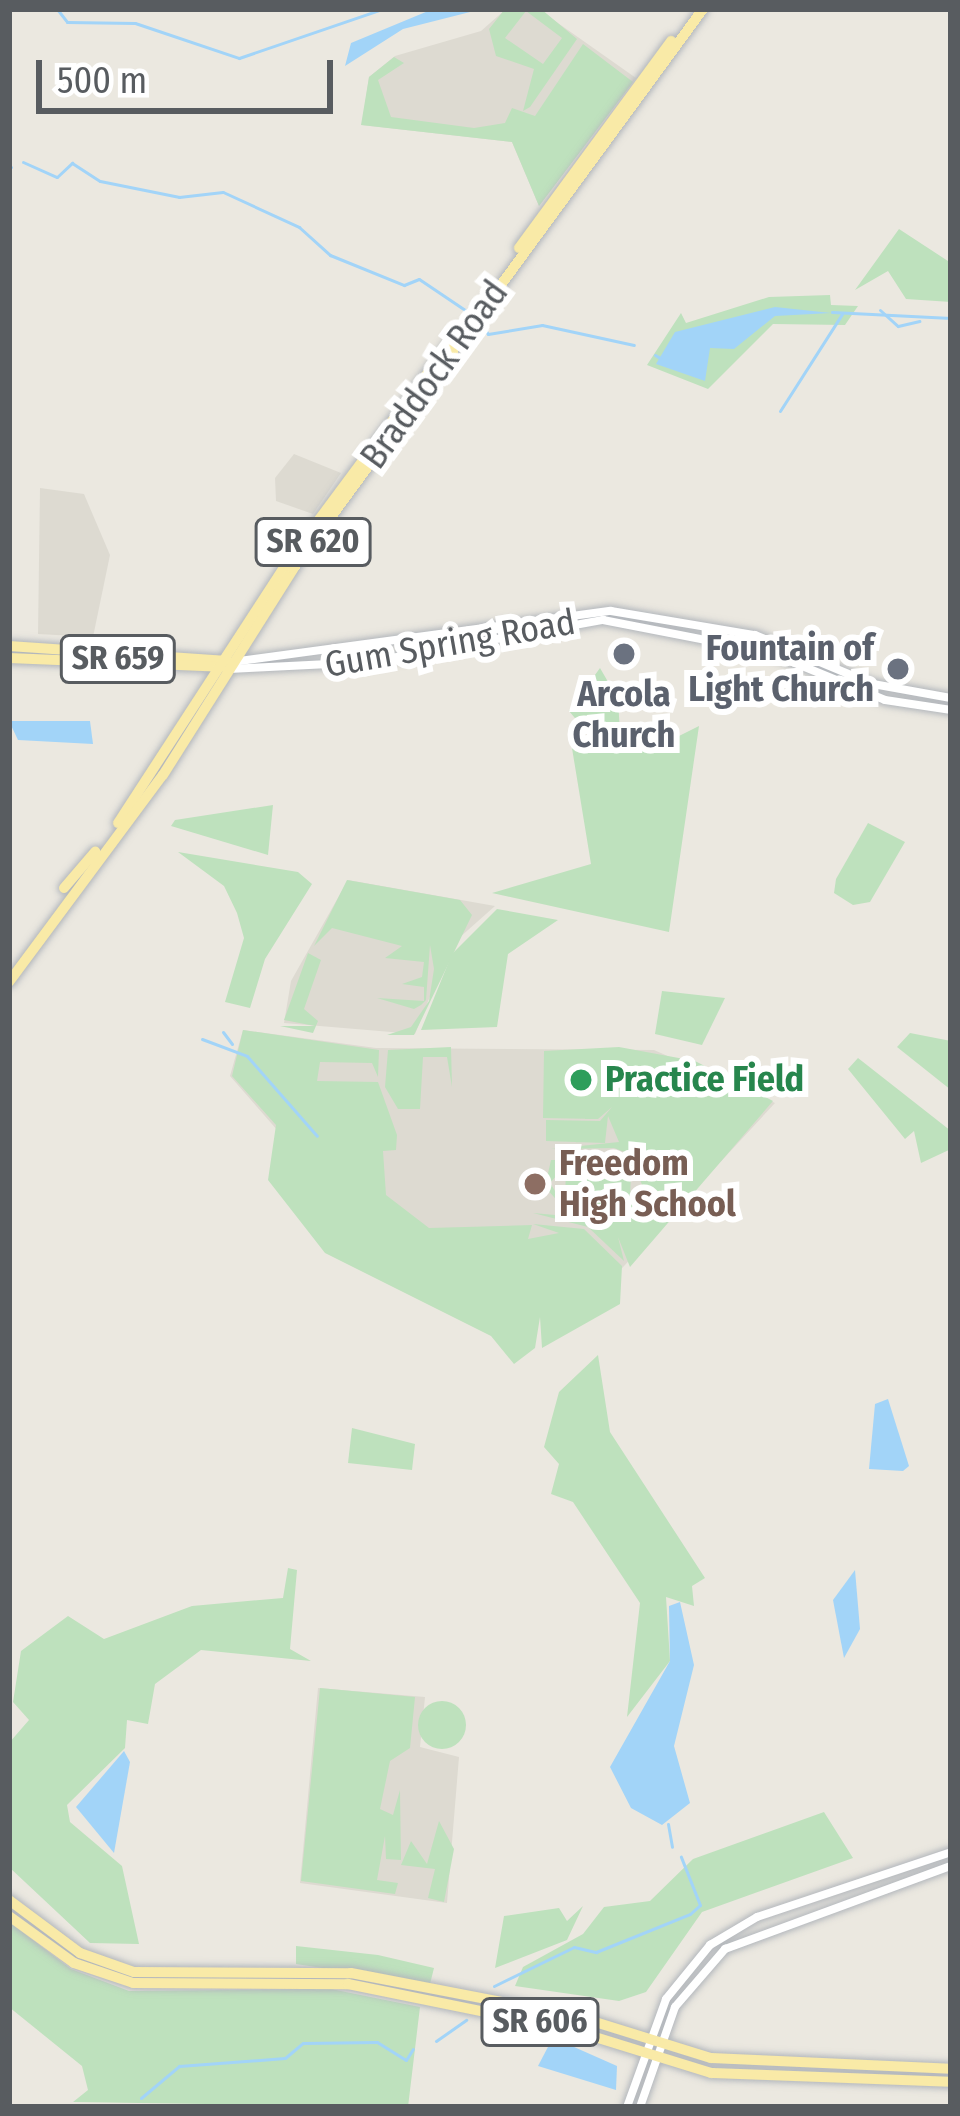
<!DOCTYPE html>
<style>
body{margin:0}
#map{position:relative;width:960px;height:2116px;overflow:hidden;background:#ebe8e0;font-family:"Fira Sans Condensed",sans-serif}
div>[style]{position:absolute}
.education>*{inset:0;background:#dddad1}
.green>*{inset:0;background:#bee1bd}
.round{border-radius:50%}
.water>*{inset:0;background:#a2d4f8}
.stream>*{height:3px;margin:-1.5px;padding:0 1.5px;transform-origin:1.5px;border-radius:1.5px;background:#a2d4f8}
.roads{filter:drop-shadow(0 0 3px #b3b7bc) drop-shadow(0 0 3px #b3b7bc)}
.secondary>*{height:8px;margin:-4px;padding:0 4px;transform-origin:4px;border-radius:4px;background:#fff}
.primary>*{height:10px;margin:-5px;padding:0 5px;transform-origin:5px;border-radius:5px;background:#f9eaa7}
.dots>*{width:33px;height:33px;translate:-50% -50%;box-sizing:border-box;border:6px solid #fff;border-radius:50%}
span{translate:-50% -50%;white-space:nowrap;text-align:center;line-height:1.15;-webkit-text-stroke:12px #fff;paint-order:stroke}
.shield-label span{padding:3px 9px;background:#fff;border:3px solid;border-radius:9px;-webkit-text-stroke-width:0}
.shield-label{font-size:33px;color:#585c60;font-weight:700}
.street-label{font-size:36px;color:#585c60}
.worship-label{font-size:36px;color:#5b616d;font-weight:700}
.right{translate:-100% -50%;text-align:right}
.leisure-label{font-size:36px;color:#27864d;font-weight:700}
.left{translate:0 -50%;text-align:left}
.education-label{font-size:36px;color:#785e54;font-weight:700}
.frame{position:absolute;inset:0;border:12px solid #585c60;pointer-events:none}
.scale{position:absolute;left:36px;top:60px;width:297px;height:54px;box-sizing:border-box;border:6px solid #585c60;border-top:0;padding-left:15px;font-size:36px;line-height:42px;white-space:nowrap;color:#585c60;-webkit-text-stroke:9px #fff;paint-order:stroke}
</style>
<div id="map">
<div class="education">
<div style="clip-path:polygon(506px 9px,538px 9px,636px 78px,539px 206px,512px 142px,362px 125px,369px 77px,395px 56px,481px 31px)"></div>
<div style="clip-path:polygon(294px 454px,341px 473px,313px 514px,276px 501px,275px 478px)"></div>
<div style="clip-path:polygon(40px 488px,84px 494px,110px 555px,93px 637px,38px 634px)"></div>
<div style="clip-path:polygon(348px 880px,495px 906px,450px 946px,415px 1034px,284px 1023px,291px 981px)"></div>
<div style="clip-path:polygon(243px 1030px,376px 1048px,654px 1050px,775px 1103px,562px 1333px,278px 1131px,230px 1076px)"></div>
<div style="clip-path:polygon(318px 1688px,425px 1697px,420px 1747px,459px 1757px,447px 1903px,300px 1883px)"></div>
</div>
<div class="green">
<div style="clip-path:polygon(evenodd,505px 9px,541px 9px,577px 39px,530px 107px,523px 111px,534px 69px,496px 56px,489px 29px,505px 9px,526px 11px,562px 38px,543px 64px,505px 38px,526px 11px)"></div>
<div style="clip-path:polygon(583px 44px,633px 82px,539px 206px,512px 142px,361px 125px,369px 77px,394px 57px,404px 63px,378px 80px,391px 117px,474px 128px,505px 123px,512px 108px,535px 116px)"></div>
<div style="clip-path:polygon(899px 229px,951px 263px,951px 302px,906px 299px,888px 271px,855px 290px)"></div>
<div style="clip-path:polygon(830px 295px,831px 305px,858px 306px,845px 325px,773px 324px,708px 389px,647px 365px,681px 313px,686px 323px,769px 297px)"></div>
<div style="clip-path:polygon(600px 668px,618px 699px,620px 733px,675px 738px,699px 726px,669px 932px,492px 893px,591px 864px,571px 742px,590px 736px,569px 711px)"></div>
<div style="clip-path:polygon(273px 805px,268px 855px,171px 826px,175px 820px)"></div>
<div style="clip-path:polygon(868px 823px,905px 842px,870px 902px,853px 905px,834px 893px,836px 879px)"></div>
<div style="clip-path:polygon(178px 852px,298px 872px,312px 884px,265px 959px,250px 1008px,225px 1002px,244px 938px,237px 913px,224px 886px)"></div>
<div style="clip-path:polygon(347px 880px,460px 900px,472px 915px,414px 1035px,387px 1035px,411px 1027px,429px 1001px,434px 969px,430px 945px,426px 1000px,421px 1005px,414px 1009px,377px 998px,424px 1001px,424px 987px,402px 984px,422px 977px,424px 962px,385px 958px,402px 946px,332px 928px,314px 946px)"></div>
<div style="clip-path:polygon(497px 909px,558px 920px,508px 954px,497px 1027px,421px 1030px,452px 954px)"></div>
<div style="clip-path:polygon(308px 953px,321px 960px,304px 1009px,318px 1021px,313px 1033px,280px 1026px,315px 1026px,284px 1020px)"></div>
<div style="clip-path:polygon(662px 991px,725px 998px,702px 1045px,655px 1034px)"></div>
<div style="clip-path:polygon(243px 1030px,379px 1050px,378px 1077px,372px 1063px,320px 1062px,317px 1081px,378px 1082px,397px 1135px,396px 1150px,383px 1151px,386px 1195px,429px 1228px,532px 1225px,528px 1239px,559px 1233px,533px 1224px,584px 1229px,622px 1266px,620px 1304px,542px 1348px,540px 1317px,535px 1348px,514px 1364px,491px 1336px,325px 1253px,268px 1180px,276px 1125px,232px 1076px)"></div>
<div style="clip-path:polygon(910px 1033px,951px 1041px,951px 1090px,897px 1047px)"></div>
<div style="clip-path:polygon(451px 1047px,452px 1087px,447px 1057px,423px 1057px,420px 1109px,398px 1109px,385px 1087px,388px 1050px)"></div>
<div style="clip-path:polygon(evenodd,619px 1047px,695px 1061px,773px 1101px,630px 1267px,618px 1237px,624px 1261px,588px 1227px,533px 1213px,610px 1220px,627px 1210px,563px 1207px,545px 1187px,551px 1160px,645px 1160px,614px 1148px,551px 1149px,619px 1142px,608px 1116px,605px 1143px,546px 1141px,546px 1120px,600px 1121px,612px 1107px,598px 1119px,543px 1118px,544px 1051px,619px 1047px,565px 1166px,634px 1167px,645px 1191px,630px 1203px,562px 1202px,550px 1183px,565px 1166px)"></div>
<div style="clip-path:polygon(858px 1058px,951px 1131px,951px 1149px,921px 1163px,914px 1131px,905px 1139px,848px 1069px)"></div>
<div style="clip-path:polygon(566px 1168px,631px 1169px,630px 1201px,565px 1200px)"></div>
<div style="clip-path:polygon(598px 1355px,610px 1432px,705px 1578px,692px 1586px,694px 1606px,666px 1597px,670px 1661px,627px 1717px,640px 1603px,573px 1502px,551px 1494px,559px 1464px,544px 1447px,559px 1392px)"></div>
<div style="clip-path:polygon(352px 1428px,415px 1444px,412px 1470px,348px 1463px)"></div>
<div style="clip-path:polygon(288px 1568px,297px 1570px,290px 1649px,311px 1661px,201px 1650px,155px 1684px,148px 1724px,127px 1720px,125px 1748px,67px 1805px,70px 1822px,122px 1866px,139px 1944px,90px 1943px,9px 1867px,9px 1743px,29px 1720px,13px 1702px,21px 1651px,68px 1616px,104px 1639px,192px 1606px,283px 1598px)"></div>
<div style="clip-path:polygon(320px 1688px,415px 1697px,410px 1748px,390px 1761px,380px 1809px,393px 1815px,400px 1790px,401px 1860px,386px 1859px,385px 1836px,377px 1880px,398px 1883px,395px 1894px,301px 1881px)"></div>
<div class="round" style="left:418px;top:1701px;width:48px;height:48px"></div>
<div style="clip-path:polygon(824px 1812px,853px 1858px,702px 1912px,646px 1992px,619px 2001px,515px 1986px,523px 1967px,583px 1934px,604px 1907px,650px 1901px,693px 1859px)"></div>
<div style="clip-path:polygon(439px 1821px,454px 1849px,444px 1902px,428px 1898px,435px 1869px,401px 1865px,411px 1841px,427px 1864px)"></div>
<div style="clip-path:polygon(583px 1906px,567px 1940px,495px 1968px,504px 1916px,559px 1908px,567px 1921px)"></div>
<div style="clip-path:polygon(9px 1922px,71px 1969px,129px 1991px,331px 1989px,420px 2007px,408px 2107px,73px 2102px,88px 2090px,82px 2066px,9px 2007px)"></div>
<div style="clip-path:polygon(296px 1946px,378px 1955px,434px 1968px,430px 1984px,296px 1964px)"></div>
</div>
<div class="water">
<div style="clip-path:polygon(433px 9px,482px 9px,403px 29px,345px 66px,351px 43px)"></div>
<div style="clip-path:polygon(775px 307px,831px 313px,775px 316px,734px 349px,710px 348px,705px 381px,656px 364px,675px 332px)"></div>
<div style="clip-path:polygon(9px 721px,90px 721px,93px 744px,18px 740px)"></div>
<div style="clip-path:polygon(888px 1399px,909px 1466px,903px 1471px,869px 1469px,875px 1404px)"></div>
<div style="clip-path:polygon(855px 1570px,860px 1629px,844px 1658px,833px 1600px)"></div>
<div style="clip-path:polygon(680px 1602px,694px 1665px,674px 1746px,690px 1803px,662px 1825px,631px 1808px,610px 1767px,670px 1661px,669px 1606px)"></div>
<div style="clip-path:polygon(124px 1751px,130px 1762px,114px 1853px,76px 1807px)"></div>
<div style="clip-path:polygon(565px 2043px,617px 2066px,616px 2090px,538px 2066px,549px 2045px)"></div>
</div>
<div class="stream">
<div style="left:57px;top:9px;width:16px;rotate:52deg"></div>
<div style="left:67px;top:22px;width:68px;rotate:0.8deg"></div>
<div style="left:135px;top:23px;width:110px;rotate:18.6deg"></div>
<div style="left:239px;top:58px;width:151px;rotate:-18.9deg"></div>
<div style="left:23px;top:162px;width:37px;rotate:24deg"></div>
<div style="left:57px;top:177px;width:21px;rotate:-43deg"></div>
<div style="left:72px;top:163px;width:33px;rotate:33deg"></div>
<div style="left:100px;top:181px;width:81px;rotate:11.4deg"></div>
<div style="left:179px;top:197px;width:44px;rotate:-6.5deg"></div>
<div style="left:223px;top:192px;width:84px;rotate:24.7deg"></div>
<div style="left:299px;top:227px;width:42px;rotate:42.1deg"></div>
<div style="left:330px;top:255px;width:80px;rotate:22.1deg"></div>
<div style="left:404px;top:285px;width:16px;rotate:-22deg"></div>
<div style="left:419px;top:279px;width:55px;rotate:34deg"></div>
<div style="left:9px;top:167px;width:2px"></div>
<div style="left:880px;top:310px;width:24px;rotate:42deg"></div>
<div style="left:898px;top:326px;width:22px;rotate:-13deg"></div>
<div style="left:832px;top:312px;width:119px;rotate:2.9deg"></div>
<div style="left:481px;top:323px;width:13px;rotate:58deg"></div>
<div style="left:488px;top:334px;width:55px;rotate:-9.5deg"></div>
<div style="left:542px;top:325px;width:94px;rotate:12.3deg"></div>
<div style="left:655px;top:355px;width:6px;rotate:31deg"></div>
<div style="left:780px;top:411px;width:115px;rotate:-57.4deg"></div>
<div style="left:223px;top:1032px;width:15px;rotate:53deg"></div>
<div style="left:202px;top:1039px;width:48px;rotate:20.7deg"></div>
<div style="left:247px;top:1056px;width:106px;rotate:48.8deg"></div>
<div style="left:668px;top:1824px;width:23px;rotate:80deg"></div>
<div style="left:494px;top:1986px;width:89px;rotate:-26deg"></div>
<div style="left:574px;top:1947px;width:23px;rotate:13deg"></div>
<div style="left:596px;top:1952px;width:101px;rotate:-22deg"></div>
<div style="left:690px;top:1914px;width:13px;rotate:-42deg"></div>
<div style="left:700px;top:1905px;width:52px;rotate:-111.6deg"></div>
<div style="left:436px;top:2041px;width:37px;rotate:-35deg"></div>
<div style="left:141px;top:2098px;width:50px;rotate:-40.1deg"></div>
<div style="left:179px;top:2066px;width:106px;rotate:-4.3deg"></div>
<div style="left:285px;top:2058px;width:23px;rotate:-40deg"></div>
<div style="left:303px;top:2043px;width:74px;rotate:-0.8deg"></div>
<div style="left:377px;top:2042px;width:34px;rotate:32deg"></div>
<div style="left:406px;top:2060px;width:13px;rotate:-58deg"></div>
</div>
<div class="roads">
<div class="secondary">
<div style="left:232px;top:662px;width:382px;rotate:-7.7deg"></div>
<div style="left:611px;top:611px;width:146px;rotate:9.5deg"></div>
<div style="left:755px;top:635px;width:128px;rotate:22.6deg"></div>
<div style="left:873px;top:684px;width:79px;rotate:10.2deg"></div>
<div style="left:229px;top:669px;width:140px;rotate:-2.9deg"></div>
<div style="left:369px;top:662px;width:238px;rotate:-10.2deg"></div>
<div style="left:603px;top:620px;width:168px;rotate:11deg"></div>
<div style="left:768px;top:652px;width:126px;rotate:22.3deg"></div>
<div style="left:885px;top:700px;width:67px;rotate:8.6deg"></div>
<div style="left:627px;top:2107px;width:115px;rotate:-70.1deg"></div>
<div style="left:666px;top:1999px;width:70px;rotate:-50.8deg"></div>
<div style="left:710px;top:1945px;width:55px;rotate:-30.8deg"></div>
<div style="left:757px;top:1917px;width:205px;rotate:-18.5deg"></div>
<div style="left:640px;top:2107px;width:106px;rotate:-70.7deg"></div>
<div style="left:675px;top:2007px;width:77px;rotate:-49.2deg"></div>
<div style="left:725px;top:1949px;width:241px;rotate:-20.2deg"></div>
</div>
<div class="primary">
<div style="left:519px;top:248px;width:257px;rotate:-53.7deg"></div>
<div style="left:9px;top:646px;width:219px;rotate:3.9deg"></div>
<div style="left:9px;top:658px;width:212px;rotate:2.4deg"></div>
<div style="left:118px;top:823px;width:309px;rotate:-57deg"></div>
<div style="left:286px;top:564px;width:290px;rotate:-53.4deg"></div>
<div style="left:64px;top:888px;width:48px;rotate:-49.3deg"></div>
<div style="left:9px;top:982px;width:258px;rotate:-53.4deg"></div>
<div style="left:163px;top:775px;width:244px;rotate:-57.7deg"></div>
<div style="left:293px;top:569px;width:694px;rotate:-53.79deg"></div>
<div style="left:9px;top:1900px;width:89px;rotate:36.7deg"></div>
<div style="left:80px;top:1953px;width:57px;rotate:19.4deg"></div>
<div style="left:134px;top:1972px;width:217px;rotate:0.3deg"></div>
<div style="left:351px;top:1973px;width:232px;rotate:10.9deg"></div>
<div style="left:579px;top:2017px;width:138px;rotate:17.3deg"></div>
<div style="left:711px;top:2058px;width:240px;rotate:2.6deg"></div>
<div style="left:9px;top:1916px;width:80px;rotate:35.9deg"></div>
<div style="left:74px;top:1963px;width:62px;rotate:18.7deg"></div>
<div style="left:133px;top:1983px;width:215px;rotate:0.3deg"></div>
<div style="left:348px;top:1984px;width:226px;rotate:11.5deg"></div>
<div style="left:569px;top:2029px;width:149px;rotate:17.2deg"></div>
<div style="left:711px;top:2073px;width:240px;rotate:2.1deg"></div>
</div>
</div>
<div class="dots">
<div style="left:624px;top:654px;background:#6b7280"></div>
<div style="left:898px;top:669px;background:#6b7280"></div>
<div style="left:581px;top:1080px;background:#2e9e5b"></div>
<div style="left:535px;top:1184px;background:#8d6e63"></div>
</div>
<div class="shield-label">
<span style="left:313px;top:542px">SR 620</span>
<span style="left:118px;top:659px">SR 659</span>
<span style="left:540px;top:2022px">SR 606</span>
</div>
<div class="street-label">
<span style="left:435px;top:375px;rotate:-54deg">Braddock Road</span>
<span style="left:450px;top:644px;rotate:-10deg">Gum Spring Road</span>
</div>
<div class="worship-label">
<span class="right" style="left:874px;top:669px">Fountain of<br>Light Church</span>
<span style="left:624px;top:715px">Arcola<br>Church</span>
</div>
<div class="leisure-label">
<span class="left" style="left:605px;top:1080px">Practice Field</span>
</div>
<div class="education-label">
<span class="left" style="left:559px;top:1184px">Freedom<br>High School</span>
</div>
<div class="frame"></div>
<div class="scale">500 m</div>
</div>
